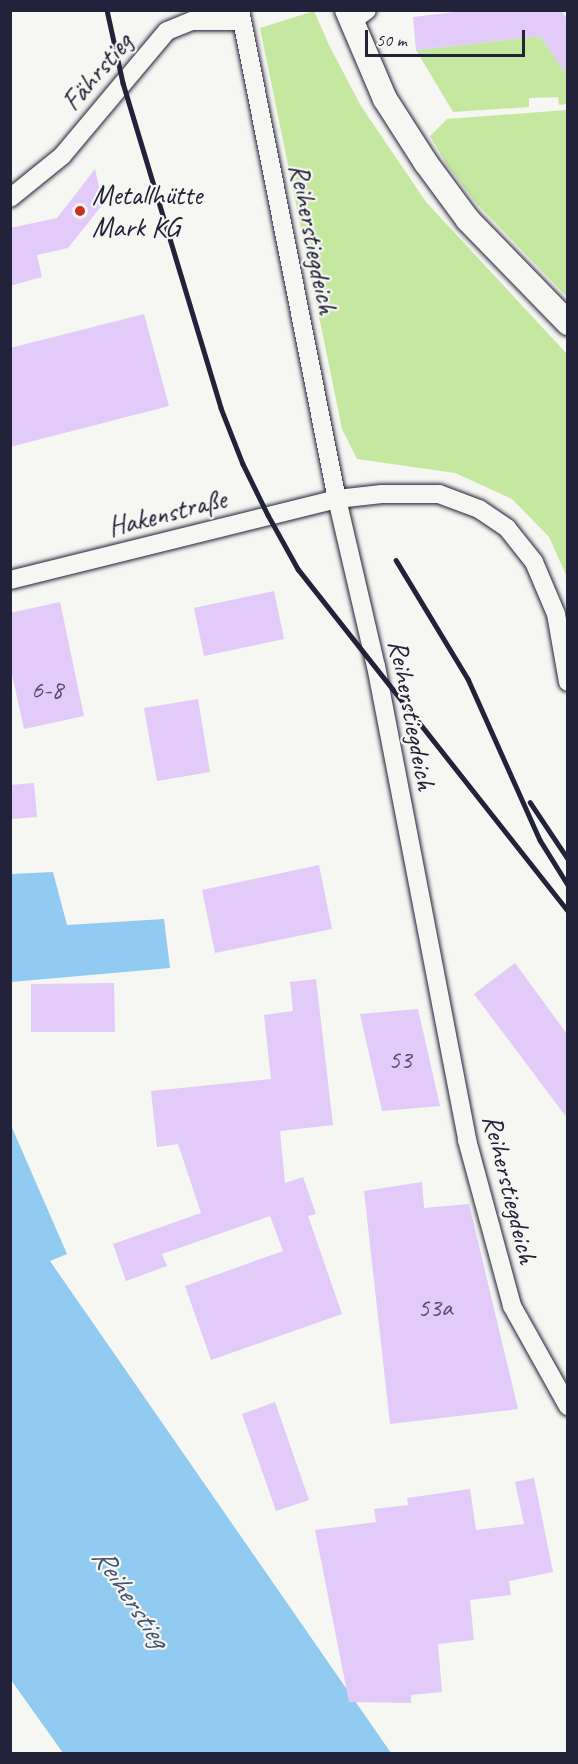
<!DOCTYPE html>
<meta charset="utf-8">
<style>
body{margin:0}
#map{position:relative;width:578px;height:1764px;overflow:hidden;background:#f6f6f2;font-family:Caveat,sans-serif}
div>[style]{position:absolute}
.green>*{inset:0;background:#c5e8a1}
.water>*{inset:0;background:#91cbf1}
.building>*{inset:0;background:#e2caf9}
.roads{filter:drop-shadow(0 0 2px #22223b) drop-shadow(0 0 2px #22223b)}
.minor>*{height:18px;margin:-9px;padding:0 9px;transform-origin:9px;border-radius:9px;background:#f6f6f2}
.secondary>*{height:24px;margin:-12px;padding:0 12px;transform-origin:12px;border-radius:12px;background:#f6f6f2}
.rail>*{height:4.5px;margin:-2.25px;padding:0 2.25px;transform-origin:2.25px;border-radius:2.25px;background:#22223b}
.dots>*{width:16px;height:16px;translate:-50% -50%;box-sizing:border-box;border:3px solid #f6f6f2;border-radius:50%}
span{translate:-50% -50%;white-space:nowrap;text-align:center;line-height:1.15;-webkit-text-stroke:4.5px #f6f6f2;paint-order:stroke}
.number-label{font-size:26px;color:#524c6a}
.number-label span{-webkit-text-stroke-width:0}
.street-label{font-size:28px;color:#22223b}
.poi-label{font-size:28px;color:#22223b}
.left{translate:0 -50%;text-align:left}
.water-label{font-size:30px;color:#435572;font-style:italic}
.frame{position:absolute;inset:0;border:12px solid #22223b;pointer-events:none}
.scale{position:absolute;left:365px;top:30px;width:160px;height:27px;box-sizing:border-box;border:3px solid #22223b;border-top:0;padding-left:8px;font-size:18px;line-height:21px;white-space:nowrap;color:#22223b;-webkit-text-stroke:4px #f6f6f2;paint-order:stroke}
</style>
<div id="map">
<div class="green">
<div style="clip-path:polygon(314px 11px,330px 47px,361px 106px,426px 202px,567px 354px,567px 577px,549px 537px,512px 499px,455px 473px,357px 459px,342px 429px,260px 28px)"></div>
<div style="clip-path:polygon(540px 36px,567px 75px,567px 104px,559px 105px,558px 97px,529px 98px,529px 107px,453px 112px,416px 50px)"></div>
<div style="clip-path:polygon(567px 110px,568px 110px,567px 297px,476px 203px,447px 165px,430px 136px,447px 119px)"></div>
</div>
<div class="water">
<div style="clip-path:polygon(53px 872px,67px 925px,164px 919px,170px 968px,11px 982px,11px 874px)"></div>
<div style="clip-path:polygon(10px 1123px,67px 1254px,50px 1261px,391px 1753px,63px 1753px,11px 1680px)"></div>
</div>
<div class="building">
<div style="clip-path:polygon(472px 10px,561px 10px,567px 19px,567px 75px,540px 36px,416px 50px,413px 17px)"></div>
<div style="clip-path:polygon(95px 169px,103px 204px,68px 248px,37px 255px,42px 277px,10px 286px,10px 228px,57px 218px)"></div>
<div style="clip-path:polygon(144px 314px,169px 406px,10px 447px,10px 348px)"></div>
<div style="clip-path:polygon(274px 591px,284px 639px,204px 656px,194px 608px)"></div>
<div style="clip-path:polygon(60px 602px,84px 716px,24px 729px,10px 665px,10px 613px)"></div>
<div style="clip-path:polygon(198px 699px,210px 772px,157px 781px,144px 708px)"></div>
<div style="clip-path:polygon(34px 783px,37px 817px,10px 819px,10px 785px)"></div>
<div style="clip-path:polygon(319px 865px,332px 929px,215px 953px,202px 890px)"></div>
<div style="clip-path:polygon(515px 963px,567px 1034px,567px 1118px,474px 994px)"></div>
<div style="clip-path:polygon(316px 979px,333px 1125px,280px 1131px,285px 1183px,303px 1177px,316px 1214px,308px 1216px,342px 1314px,211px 1360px,185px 1286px,283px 1251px,270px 1216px,162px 1254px,167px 1266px,126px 1281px,113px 1244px,201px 1213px,178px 1144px,157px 1147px,151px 1091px,271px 1079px,264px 1015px,293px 1011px,290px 982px)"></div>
<div style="clip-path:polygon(114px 983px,115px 1032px,31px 1032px,31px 984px)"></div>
<div style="clip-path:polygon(418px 1009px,440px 1106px,382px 1111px,360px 1014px)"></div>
<div style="clip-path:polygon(422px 1182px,424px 1208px,469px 1204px,518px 1409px,390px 1424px,364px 1191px)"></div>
<div style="clip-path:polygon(275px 1402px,309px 1500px,276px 1511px,242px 1414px)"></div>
<div style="clip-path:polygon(534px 1478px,553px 1572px,509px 1581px,511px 1595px,470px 1600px,474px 1640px,438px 1644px,442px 1692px,411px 1695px,411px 1703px,349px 1702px,315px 1530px,376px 1522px,374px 1509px,408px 1505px,407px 1498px,470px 1489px,476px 1530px,524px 1524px,515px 1482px)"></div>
</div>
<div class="roads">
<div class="minor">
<div style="left:240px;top:10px;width:499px;rotate:78.8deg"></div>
<div style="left:337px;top:499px;width:171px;rotate:76.9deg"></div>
<div style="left:376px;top:666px;width:483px;rotate:79.1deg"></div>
<div style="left:467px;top:1140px;width:172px;rotate:74.8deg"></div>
<div style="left:512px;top:1306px;width:115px;rotate:60.8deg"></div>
<div style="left:351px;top:22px;width:20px;rotate:-37deg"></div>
<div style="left:10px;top:198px;width:67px;rotate:-38.9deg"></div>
<div style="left:62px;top:156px;width:163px;rotate:-50deg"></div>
<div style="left:167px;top:31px;width:27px;rotate:-22deg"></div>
<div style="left:192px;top:21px;width:50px"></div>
<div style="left:10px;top:580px;width:337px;rotate:-13.9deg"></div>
<div style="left:337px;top:499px;width:45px;rotate:-6.3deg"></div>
<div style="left:382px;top:494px;width:57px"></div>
<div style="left:439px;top:494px;width:43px;rotate:20.6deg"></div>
<div style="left:479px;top:509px;width:34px;rotate:34deg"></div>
<div style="left:507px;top:528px;width:43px;rotate:51.5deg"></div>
<div style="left:534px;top:562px;width:56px;rotate:67.1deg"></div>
<div style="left:556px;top:614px;width:69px;rotate:80deg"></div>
</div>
<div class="secondary">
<div style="left:347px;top:10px;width:97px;rotate:66.9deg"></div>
<div style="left:385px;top:99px;width:76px;rotate:57.4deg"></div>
<div style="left:426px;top:163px;width:71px;rotate:53.6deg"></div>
<div style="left:468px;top:220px;width:144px;rotate:45.8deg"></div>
</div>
</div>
<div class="rail">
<div style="left:107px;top:10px;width:75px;rotate:77.6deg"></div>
<div style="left:123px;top:83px;width:339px;rotate:73.2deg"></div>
<div style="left:221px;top:408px;width:60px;rotate:68.6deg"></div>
<div style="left:243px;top:464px;width:57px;rotate:63.9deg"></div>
<div style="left:268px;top:515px;width:62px;rotate:60.9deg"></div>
<div style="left:298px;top:569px;width:436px;rotate:51.7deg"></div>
<div style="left:396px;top:560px;width:139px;rotate:58.8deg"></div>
<div style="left:468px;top:679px;width:176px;rotate:65.9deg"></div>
<div style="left:540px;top:840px;width:53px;rotate:58.1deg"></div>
<div style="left:530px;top:802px;width:69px;rotate:56.3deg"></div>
</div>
<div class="dots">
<div style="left:80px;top:211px;background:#c8321e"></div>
</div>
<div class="number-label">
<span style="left:47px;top:690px">6-8</span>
<span style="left:400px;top:1060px">53</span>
<span style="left:435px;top:1308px">53a</span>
</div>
<div class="street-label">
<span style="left:97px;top:72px;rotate:-50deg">Fährstieg</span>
<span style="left:313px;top:239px;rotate:79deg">Reiherstiegdeich</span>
<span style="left:167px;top:513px;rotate:-14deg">Hakenstraße</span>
<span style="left:412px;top:715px;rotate:79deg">Reiherstiegdeich</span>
<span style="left:510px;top:1189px;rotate:76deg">Reiherstiegdeich</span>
</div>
<div class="poi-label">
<span class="left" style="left:92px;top:211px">Metallhütte<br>Mark KG</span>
</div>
<div class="water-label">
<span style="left:131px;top:1597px;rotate:56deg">Reiherstieg</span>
</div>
<div class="frame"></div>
<div class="scale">50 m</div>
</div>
